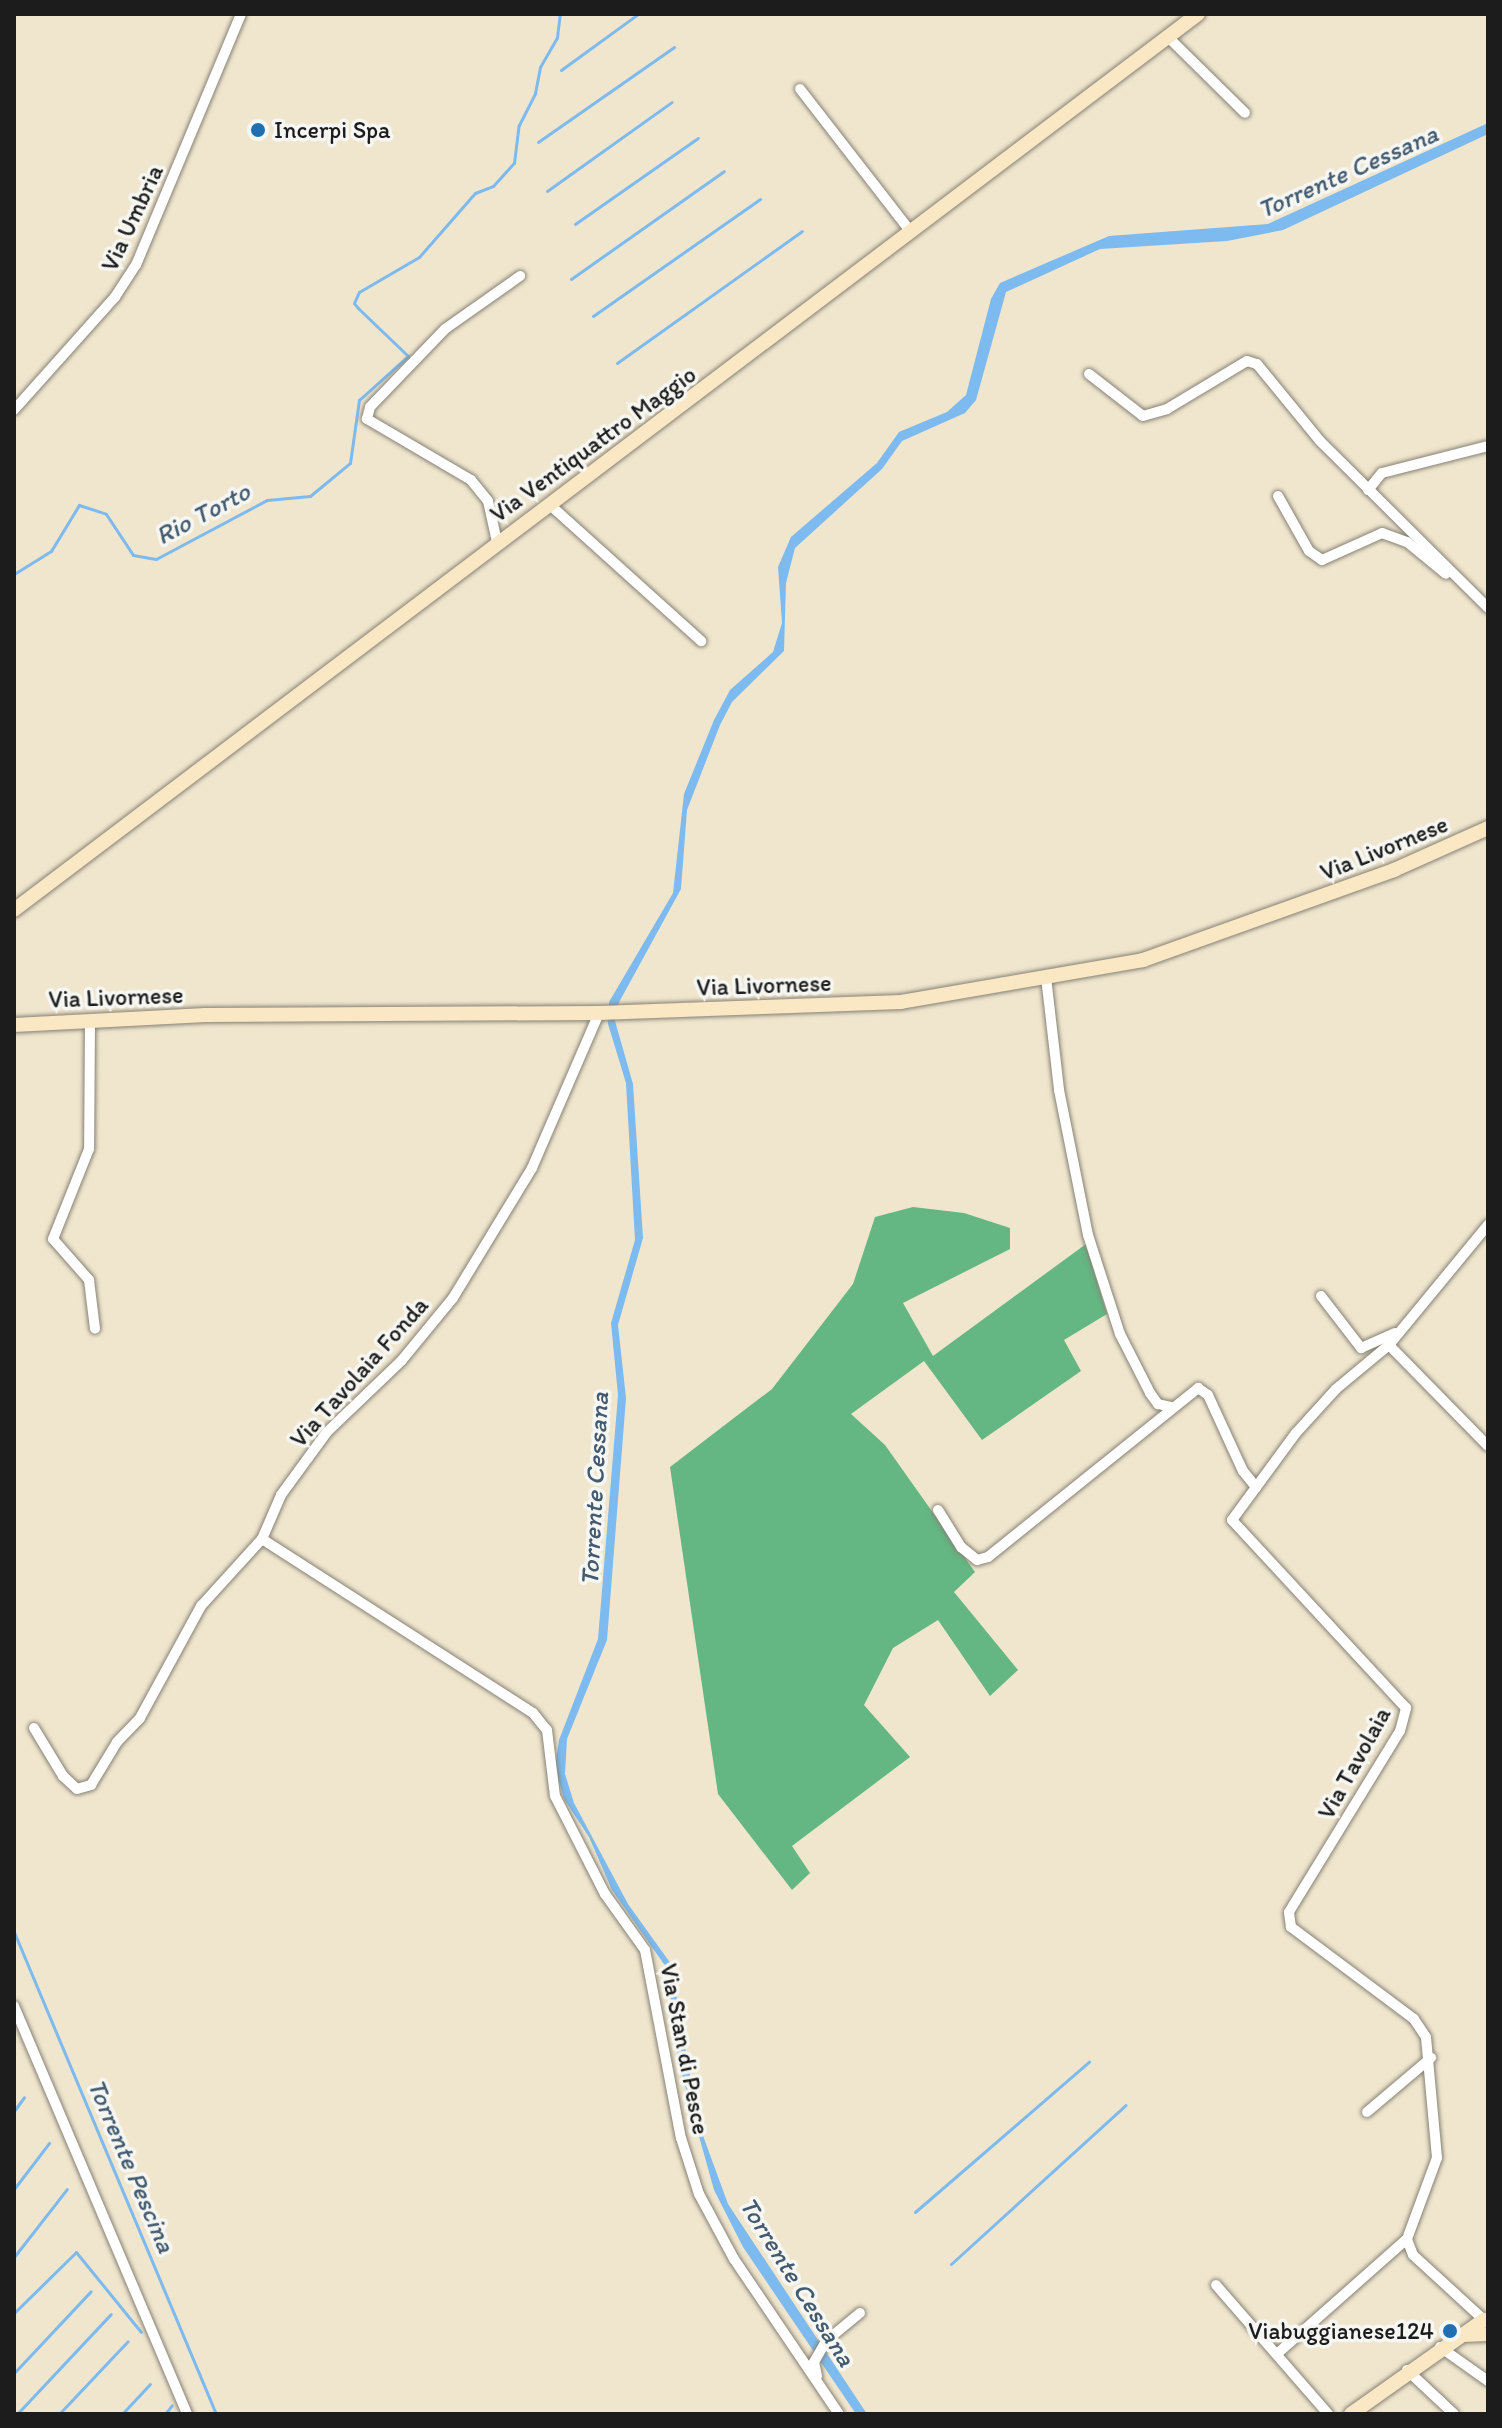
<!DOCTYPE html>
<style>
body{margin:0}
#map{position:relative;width:1502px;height:2428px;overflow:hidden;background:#f0e6ce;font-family:Itim,sans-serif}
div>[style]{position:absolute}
.forest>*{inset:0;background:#64b682}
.water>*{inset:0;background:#7cbaef}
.stream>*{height:3px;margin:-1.5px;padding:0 1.5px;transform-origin:1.5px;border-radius:1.5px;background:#7cbaef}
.roads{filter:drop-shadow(0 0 2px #868175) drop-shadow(0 0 2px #868175)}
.street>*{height:10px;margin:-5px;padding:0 5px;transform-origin:5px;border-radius:5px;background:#fff}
.secondary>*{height:14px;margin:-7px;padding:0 7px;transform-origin:7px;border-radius:7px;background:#fae7c3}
.dots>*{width:22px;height:22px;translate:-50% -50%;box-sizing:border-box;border:4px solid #f6f6f2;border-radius:50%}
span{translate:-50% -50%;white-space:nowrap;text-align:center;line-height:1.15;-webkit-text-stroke:7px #f6f6f2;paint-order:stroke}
.poi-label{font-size:24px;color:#1c1c1c}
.left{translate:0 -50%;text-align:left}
.right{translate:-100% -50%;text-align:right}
.street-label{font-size:24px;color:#1c1c1c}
.water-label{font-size:26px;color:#425b70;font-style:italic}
.frame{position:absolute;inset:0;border:16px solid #1c1c1c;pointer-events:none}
</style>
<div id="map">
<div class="forest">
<div style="clip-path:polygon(913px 1207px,964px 1213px,1010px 1228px,1010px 1249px,903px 1303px,933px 1356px,1086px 1244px,1107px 1314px,1064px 1340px,1081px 1371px,982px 1440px,924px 1361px,851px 1414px,885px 1445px,975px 1572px,954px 1592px,1018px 1670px,990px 1696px,938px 1620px,893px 1648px,864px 1705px,910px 1757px,792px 1846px,810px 1873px,792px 1890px,718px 1794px,670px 1467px,772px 1389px,853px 1284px,875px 1217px)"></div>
</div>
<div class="water">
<div style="clip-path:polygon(1488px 123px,1488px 134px,1283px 230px,1227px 241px,1100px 249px,1006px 292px,976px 400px,965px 413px,902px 441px,882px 469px,795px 548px,786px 583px,784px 651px,732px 702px,720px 725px,687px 810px,681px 889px,617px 1006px,615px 1021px,633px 1084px,643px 1238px,618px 1325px,626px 1398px,607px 1640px,567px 1739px,565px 1774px,574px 1803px,628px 1904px,671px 1964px,698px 2122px,728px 2204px,867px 2414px,856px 2414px,743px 2247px,714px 2190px,679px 2064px,666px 1967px,612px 1890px,589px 1837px,564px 1799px,555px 1767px,559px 1740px,598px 1639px,618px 1395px,611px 1323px,635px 1240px,626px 1083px,608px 1024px,609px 1002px,673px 893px,684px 794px,714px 720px,730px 690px,773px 652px,782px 623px,778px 567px,791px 537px,877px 463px,899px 432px,947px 412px,966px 395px,991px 299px,1000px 283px,1109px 236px,1268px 224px)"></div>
</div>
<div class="stream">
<div style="left:561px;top:70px;width:95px;rotate:-36deg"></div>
<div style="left:538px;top:142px;width:166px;rotate:-34.9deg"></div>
<div style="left:547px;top:191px;width:153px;rotate:-35.5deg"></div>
<div style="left:575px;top:224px;width:150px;rotate:-35deg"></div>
<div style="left:571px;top:279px;width:187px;rotate:-35.2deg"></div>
<div style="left:593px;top:316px;width:204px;rotate:-35deg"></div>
<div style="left:617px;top:363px;width:227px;rotate:-35.5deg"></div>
<div style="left:14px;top:574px;width:44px;rotate:-31.9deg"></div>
<div style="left:51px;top:551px;width:54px;rotate:-58.7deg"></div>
<div style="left:79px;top:505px;width:28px;rotate:18deg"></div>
<div style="left:106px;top:514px;width:49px;rotate:56.6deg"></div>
<div style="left:133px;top:555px;width:23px;rotate:10deg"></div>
<div style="left:156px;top:559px;width:126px;rotate:-28deg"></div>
<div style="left:267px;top:500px;width:43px;rotate:-5.3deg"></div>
<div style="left:310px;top:496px;width:52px;rotate:-39.5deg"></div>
<div style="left:350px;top:463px;width:64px;rotate:-81.9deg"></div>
<div style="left:359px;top:400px;width:66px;rotate:-41.9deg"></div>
<div style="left:408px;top:356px;width:69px;rotate:-136.2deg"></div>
<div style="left:358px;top:308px;width:6px;rotate:-129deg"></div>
<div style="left:354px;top:303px;width:12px;rotate:-66deg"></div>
<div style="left:359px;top:292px;width:69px;rotate:-30.3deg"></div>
<div style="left:419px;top:257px;width:85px;rotate:-48.8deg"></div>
<div style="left:475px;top:193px;width:19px;rotate:-21deg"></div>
<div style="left:493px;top:186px;width:31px;rotate:-48deg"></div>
<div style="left:514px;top:163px;width:38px;rotate:-83deg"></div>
<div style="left:519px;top:125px;width:36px;rotate:-63deg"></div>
<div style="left:535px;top:93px;width:26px;rotate:-79deg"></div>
<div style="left:540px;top:67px;width:34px;rotate:-60deg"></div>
<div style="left:557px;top:37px;width:23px;rotate:-83deg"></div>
<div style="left:14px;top:1932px;width:523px;rotate:67.26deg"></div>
<div style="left:14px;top:2111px;width:17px;rotate:-54deg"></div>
<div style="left:14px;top:2189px;width:58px;rotate:-52.7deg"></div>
<div style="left:915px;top:2212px;width:230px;rotate:-40.8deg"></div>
<div style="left:14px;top:2257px;width:86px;rotate:-52.1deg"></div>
<div style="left:951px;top:2264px;width:236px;rotate:-42.3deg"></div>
<div style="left:14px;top:2313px;width:87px;rotate:-44.5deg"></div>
<div style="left:76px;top:2252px;width:103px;rotate:50.9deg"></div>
<div style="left:14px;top:2373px;width:112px;rotate:-46.8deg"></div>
<div style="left:17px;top:2414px;width:137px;rotate:-46.8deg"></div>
<div style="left:59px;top:2414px;width:100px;rotate:-46.6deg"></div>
<div style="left:122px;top:2414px;width:41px;rotate:-47deg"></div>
<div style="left:165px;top:2414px;width:11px;rotate:-52deg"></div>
</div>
<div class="roads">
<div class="street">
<div style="left:1168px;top:37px;width:108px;rotate:44.6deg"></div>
<div style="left:800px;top:89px;width:180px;rotate:52.2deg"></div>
<div style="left:1089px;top:374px;width:68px;rotate:37.9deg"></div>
<div style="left:1143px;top:416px;width:25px;rotate:-16deg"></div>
<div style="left:1167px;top:409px;width:93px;rotate:-31deg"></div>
<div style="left:1247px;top:361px;width:10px;rotate:17deg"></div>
<div style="left:1257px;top:364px;width:99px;rotate:50.7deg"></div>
<div style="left:1320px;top:441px;width:237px;rotate:44.8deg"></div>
<div style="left:14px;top:410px;width:152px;rotate:-48.2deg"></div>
<div style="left:115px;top:297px;width:38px;rotate:-57deg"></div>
<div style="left:136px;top:265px;width:272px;rotate:-67.3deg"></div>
<div style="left:1368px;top:490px;width:22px;rotate:-51deg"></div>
<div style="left:1382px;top:473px;width:109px;rotate:-14.3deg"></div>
<div style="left:1278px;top:496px;width:63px;rotate:60.6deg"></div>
<div style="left:1309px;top:551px;width:16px;rotate:35deg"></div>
<div style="left:1322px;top:560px;width:66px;rotate:-24.2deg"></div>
<div style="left:1382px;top:533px;width:27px;rotate:20deg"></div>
<div style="left:1407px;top:542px;width:50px;rotate:39.4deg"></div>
<div style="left:549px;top:504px;width:205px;rotate:42deg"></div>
<div style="left:497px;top:542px;width:42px;rotate:-102.4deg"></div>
<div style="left:488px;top:501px;width:27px;rotate:-129deg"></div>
<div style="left:471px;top:480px;width:121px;rotate:-149.6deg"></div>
<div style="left:367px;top:419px;width:12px;rotate:-76deg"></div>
<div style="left:370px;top:407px;width:108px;rotate:-46.1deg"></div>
<div style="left:445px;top:329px;width:92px;rotate:-35.2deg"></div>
<div style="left:1046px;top:977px;width:114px;rotate:83.4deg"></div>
<div style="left:1059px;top:1090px;width:148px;rotate:78.7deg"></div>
<div style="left:1088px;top:1235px;width:104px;rotate:72.1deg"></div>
<div style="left:1120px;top:1334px;width:66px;rotate:63deg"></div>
<div style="left:1150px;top:1393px;width:14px;rotate:54deg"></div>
<div style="left:1158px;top:1404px;width:13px;rotate:13deg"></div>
<div style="left:90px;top:1020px;width:129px;rotate:90.4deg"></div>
<div style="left:89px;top:1149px;width:97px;rotate:111.8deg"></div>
<div style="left:53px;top:1239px;width:55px;rotate:48.7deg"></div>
<div style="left:89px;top:1280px;width:49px;rotate:83deg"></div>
<div style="left:1321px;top:1296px;width:66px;rotate:52.4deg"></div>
<div style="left:1361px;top:1348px;width:37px;rotate:-24deg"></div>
<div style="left:1389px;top:1345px;width:141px;rotate:45.6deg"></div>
<div style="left:938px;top:1510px;width:44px;rotate:58.1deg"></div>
<div style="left:961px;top:1547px;width:21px;rotate:39deg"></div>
<div style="left:977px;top:1560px;width:11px;rotate:-15deg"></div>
<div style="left:988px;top:1557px;width:270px;rotate:-38.8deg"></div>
<div style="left:1198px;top:1388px;width:12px;rotate:35deg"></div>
<div style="left:1208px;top:1395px;width:84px;rotate:65.3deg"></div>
<div style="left:1243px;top:1471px;width:21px;rotate:51deg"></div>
<div style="left:262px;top:1539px;width:322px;rotate:32.7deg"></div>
<div style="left:533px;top:1713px;width:22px;rotate:51deg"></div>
<div style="left:547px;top:1730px;width:66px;rotate:83.1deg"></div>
<div style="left:555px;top:1796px;width:110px;rotate:63deg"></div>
<div style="left:605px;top:1894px;width:69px;rotate:54.5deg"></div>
<div style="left:645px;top:1950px;width:191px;rotate:79.2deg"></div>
<div style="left:681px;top:2138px;width:59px;rotate:72.2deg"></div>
<div style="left:699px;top:2194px;width:74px;rotate:61.7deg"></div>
<div style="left:734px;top:2259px;width:187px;rotate:55.9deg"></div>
<div style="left:34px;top:1728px;width:56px;rotate:58.9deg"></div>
<div style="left:63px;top:1776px;width:19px;rotate:43deg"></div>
<div style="left:77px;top:1789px;width:15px;rotate:-16deg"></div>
<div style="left:91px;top:1785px;width:50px;rotate:-58.8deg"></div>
<div style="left:117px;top:1742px;width:33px;rotate:-46deg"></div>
<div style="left:140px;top:1718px;width:128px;rotate:-61.4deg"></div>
<div style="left:201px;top:1606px;width:91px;rotate:-47.7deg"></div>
<div style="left:262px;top:1539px;width:48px;rotate:-66.6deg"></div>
<div style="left:281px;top:1495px;width:78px;rotate:-53.9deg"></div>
<div style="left:327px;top:1432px;width:104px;rotate:-43.8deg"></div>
<div style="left:402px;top:1360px;width:80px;rotate:-50.6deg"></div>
<div style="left:453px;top:1298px;width:152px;rotate:-58.7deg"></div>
<div style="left:532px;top:1168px;width:169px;rotate:-66.6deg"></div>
<div style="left:14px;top:2006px;width:443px;rotate:67deg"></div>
<div style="left:1367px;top:2112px;width:84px;rotate:-40.2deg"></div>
<div style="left:1216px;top:2285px;width:171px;rotate:49deg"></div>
<div style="left:1484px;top:2320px;width:96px;rotate:-137.5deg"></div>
<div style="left:1413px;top:2255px;width:17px;rotate:-111deg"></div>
<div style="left:1407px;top:2239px;width:86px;rotate:-69.7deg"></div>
<div style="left:1437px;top:2158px;width:121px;rotate:-95.2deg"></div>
<div style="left:1426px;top:2037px;width:22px;rotate:-124deg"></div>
<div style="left:1414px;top:2019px;width:154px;rotate:-143.2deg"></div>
<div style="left:1291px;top:1927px;width:15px;rotate:-98deg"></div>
<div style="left:1289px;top:1912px;width:212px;rotate:-58.5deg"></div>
<div style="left:1400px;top:1731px;width:24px;rotate:-75deg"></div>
<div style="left:1406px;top:1708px;width:256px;rotate:-132.8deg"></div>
<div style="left:1232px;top:1520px;width:108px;rotate:-53.7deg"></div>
<div style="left:1296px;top:1433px;width:59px;rotate:-47.7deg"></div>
<div style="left:1336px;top:1389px;width:69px;rotate:-39.7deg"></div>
<div style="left:1389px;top:1345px;width:156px;rotate:-50.5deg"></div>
<div style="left:1440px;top:2347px;width:59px;rotate:35.3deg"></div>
<div style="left:1278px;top:2353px;width:172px;rotate:-41.5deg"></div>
<div style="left:1407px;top:2370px;width:64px;rotate:43.1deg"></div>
<div style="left:817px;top:2376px;width:14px;rotate:-102deg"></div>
<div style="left:814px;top:2362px;width:24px;rotate:-60deg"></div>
<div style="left:826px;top:2341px;width:44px;rotate:-39.5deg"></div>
</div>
<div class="secondary">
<div style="left:14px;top:910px;width:1485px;rotate:-37.12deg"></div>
<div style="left:14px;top:1025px;width:192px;rotate:-3deg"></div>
<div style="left:206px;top:1015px;width:393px;rotate:-0.3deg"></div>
<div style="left:599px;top:1013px;width:302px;rotate:-2.1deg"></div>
<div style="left:901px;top:1002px;width:246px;rotate:-9.8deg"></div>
<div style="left:1143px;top:960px;width:267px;rotate:-19.7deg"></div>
<div style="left:1394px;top:870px;width:103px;rotate:-24.1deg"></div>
<div style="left:1463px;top:2335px;width:25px;rotate:-2deg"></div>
<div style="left:1351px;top:2414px;width:163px;rotate:-35.3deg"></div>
</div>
</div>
<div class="dots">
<div style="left:258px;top:130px;background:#1f6fb2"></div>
<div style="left:1450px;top:2331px;background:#1f6fb2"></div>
</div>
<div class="poi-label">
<span class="left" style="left:274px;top:130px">Incerpi Spa</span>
<span class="right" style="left:1434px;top:2331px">Viabuggianese124</span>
</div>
<div class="street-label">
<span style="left:132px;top:218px;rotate:-65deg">Via Umbria</span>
<span style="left:593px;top:444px;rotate:-36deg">Via Ventiquattro Maggio</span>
<span style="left:1384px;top:848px;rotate:-22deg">Via Livornese</span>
<span style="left:764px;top:985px;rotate:-2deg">Via Livornese</span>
<span style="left:116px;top:997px;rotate:-2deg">Via Livornese</span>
<span style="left:359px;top:1372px;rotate:-48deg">Via Tavolaia Fonda</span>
<span style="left:1354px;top:1763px;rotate:-61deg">Via Tavolaia</span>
<span style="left:685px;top:2049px;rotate:79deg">Via Stan di Pesce</span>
</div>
<div class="water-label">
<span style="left:1348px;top:172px;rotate:-24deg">Torrente Cessana</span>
<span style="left:203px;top:514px;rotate:-28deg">Rio Torto</span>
<span style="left:595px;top:1489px;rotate:-87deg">Torrente Cessana</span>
<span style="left:131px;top:2166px;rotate:67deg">Torrente Pescina</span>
<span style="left:797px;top:2282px;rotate:58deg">Torrente Cessana</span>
</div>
<div class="frame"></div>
</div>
